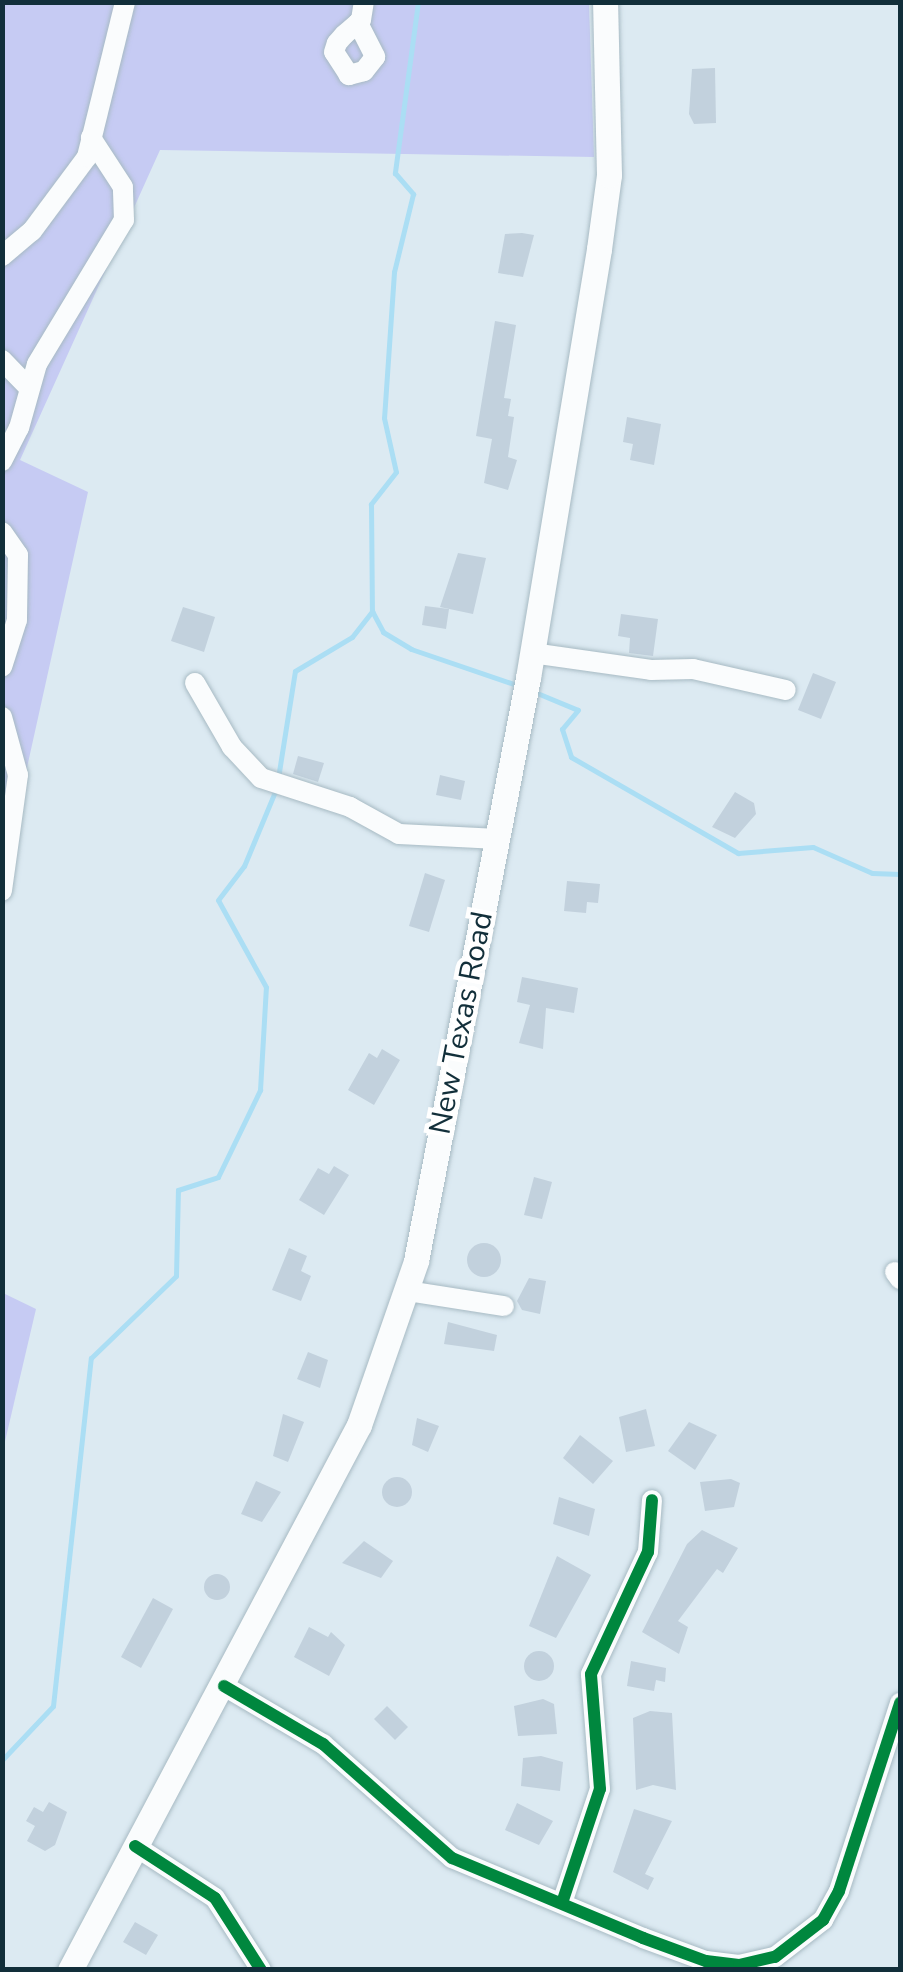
<!DOCTYPE html>
<style>
body{margin:0}
#map{position:relative;width:903px;height:1972px;overflow:hidden;background:#dceaf2;font-family:"Nunito Sans",sans-serif}
div>[style]{position:absolute}
.green>*{inset:0;background:#c6cbf3}
.stream>*{height:5px;margin:-2.5px;padding:0 2.5px;transform-origin:2.5px;border-radius:2.5px;background:#abdef4}
.building>*{inset:0;background:#c2d1dd}
.round{border-radius:50%}
.roads{filter:drop-shadow(0 0 2px #a7bac3) drop-shadow(0 0 2px #a7bac3)}
.minor>*{height:20px;margin:-10px;padding:0 10px;transform-origin:10px;border-radius:10px;background:#fafcfd}
.major>*{height:25px;margin:-12.5px;padding:0 12.5px;transform-origin:12.5px;border-radius:12.5px;background:#fafcfd}
.cycleway>*{height:12px;margin:-6px;padding:0 6px;transform-origin:6px;border-radius:6px;background:#00873e}
span{translate:-50% -50%;white-space:nowrap;text-align:center;line-height:1.15;-webkit-text-stroke:9px #fff;paint-order:stroke}
.street-label{font-size:30px;color:#122f3a}
.frame{position:absolute;inset:0;border:5px solid #122f3a;pointer-events:none}
</style>
<div id="map">
<div class="green">
<div style="clip-path:polygon(3px 3px,589px 3px,594px 157px,160px 150px,20px 460px,88px 492px,3px 876px)"></div>
<div style="clip-path:polygon(3px 1293px,36px 1309px,3px 1450px)"></div>
</div>
<div class="stream">
<div style="left:418px;top:2px;width:173px;rotate:97.7deg"></div>
<div style="left:395px;top:173px;width:28px;rotate:49deg"></div>
<div style="left:413px;top:194px;width:80px;rotate:103.7deg"></div>
<div style="left:394px;top:272px;width:146px;rotate:93.9deg"></div>
<div style="left:384px;top:418px;width:55px;rotate:77.5deg"></div>
<div style="left:396px;top:472px;width:41px;rotate:128deg"></div>
<div style="left:371px;top:504px;width:107px;rotate:89.5deg"></div>
<div style="left:372px;top:611px;width:24px;rotate:62deg"></div>
<div style="left:383px;top:632px;width:33px;rotate:31deg"></div>
<div style="left:411px;top:649px;width:109px;rotate:18.8deg"></div>
<div style="left:537px;top:693px;width:44px;rotate:22.5deg"></div>
<div style="left:578px;top:710px;width:25px;rotate:130deg"></div>
<div style="left:562px;top:729px;width:29px;rotate:72deg"></div>
<div style="left:571px;top:757px;width:193px;rotate:29.9deg"></div>
<div style="left:738px;top:853px;width:75px;rotate:-4.6deg"></div>
<div style="left:813px;top:847px;width:64px;rotate:23.8deg"></div>
<div style="left:872px;top:873px;width:28px;rotate:2deg"></div>
<div style="left:278px;top:778px;width:108px;rotate:-81deg"></div>
<div style="left:295px;top:671px;width:66px;rotate:-30.8deg"></div>
<div style="left:352px;top:637px;width:33px;rotate:-52deg"></div>
<div style="left:2px;top:1760px;width:74px;rotate:-46.6deg"></div>
<div style="left:53px;top:1706px;width:350px;rotate:-83.8deg"></div>
<div style="left:91px;top:1358px;width:118px;rotate:-44deg"></div>
<div style="left:176px;top:1276px;width:86px;rotate:-88.7deg"></div>
<div style="left:178px;top:1190px;width:42px;rotate:-18deg"></div>
<div style="left:218px;top:1177px;width:97px;rotate:-64.2deg"></div>
<div style="left:260px;top:1090px;width:103px;rotate:-86.7deg"></div>
<div style="left:266px;top:987px;width:99px;rotate:-118.9deg"></div>
<div style="left:218px;top:900px;width:43px;rotate:-52.6deg"></div>
<div style="left:244px;top:866px;width:83px;rotate:-67.4deg"></div>
</div>
<div class="building">
<div style="clip-path:polygon(715px 68px,716px 123px,694px 124px,689px 114px,692px 69px)"></div>
<div style="clip-path:polygon(522px 233px,534px 235px,523px 277px,498px 273px,505px 234px)"></div>
<div style="clip-path:polygon(495px 321px,516px 325px,504px 398px,511px 399px,508px 416px,514px 417px,508px 457px,517px 460px,508px 490px,484px 483px,492px 439px,476px 436px)"></div>
<div style="clip-path:polygon(627px 417px,661px 424px,654px 465px,630px 460px,633px 444px,623px 442px)"></div>
<div style="clip-path:polygon(458px 553px,486px 558px,473px 614px,440px 607px)"></div>
<div style="clip-path:polygon(425px 606px,449px 609px,446px 629px,422px 625px)"></div>
<div style="clip-path:polygon(183px 607px,215px 617px,204px 652px,171px 641px)"></div>
<div style="clip-path:polygon(621px 614px,658px 619px,653px 656px,629px 653px,630px 638px,618px 636px)"></div>
<div style="clip-path:polygon(813px 673px,836px 682px,821px 719px,798px 710px)"></div>
<div style="clip-path:polygon(298px 756px,324px 763px,318px 782px,293px 774px)"></div>
<div style="clip-path:polygon(440px 775px,465px 781px,461px 800px,436px 795px)"></div>
<div style="clip-path:polygon(735px 792px,754px 803px,756px 814px,735px 838px,712px 827px)"></div>
<div style="clip-path:polygon(425px 873px,445px 880px,429px 932px,409px 926px)"></div>
<div style="clip-path:polygon(567px 881px,600px 884px,598px 903px,587px 902px,586px 913px,564px 911px)"></div>
<div style="clip-path:polygon(522px 977px,578px 988px,574px 1013px,546px 1008px,543px 1049px,519px 1043px,530px 1005px,517px 1002px)"></div>
<div style="clip-path:polygon(382px 1049px,400px 1060px,374px 1105px,348px 1090px,369px 1053px,377px 1058px)"></div>
<div style="clip-path:polygon(334px 1166px,349px 1175px,324px 1215px,299px 1200px,318px 1168px,329px 1174px)"></div>
<div style="clip-path:polygon(534px 1177px,552px 1182px,542px 1219px,524px 1215px)"></div>
<div class="round" style="left:467px;top:1243px;width:34px;height:34px"></div>
<div style="clip-path:polygon(289px 1248px,307px 1256px,301px 1271px,311px 1276px,301px 1301px,272px 1290px)"></div>
<div style="clip-path:polygon(529px 1278px,546px 1281px,540px 1314px,522px 1310px,517px 1301px)"></div>
<div style="clip-path:polygon(448px 1322px,497px 1335px,494px 1351px,444px 1344px)"></div>
<div style="clip-path:polygon(308px 1352px,328px 1360px,320px 1388px,297px 1379px)"></div>
<div style="clip-path:polygon(646px 1409px,655px 1446px,626px 1452px,619px 1417px)"></div>
<div style="clip-path:polygon(283px 1414px,304px 1422px,288px 1462px,273px 1456px)"></div>
<div style="clip-path:polygon(417px 1418px,439px 1426px,428px 1452px,412px 1445px)"></div>
<div style="clip-path:polygon(689px 1422px,717px 1435px,695px 1470px,668px 1451px)"></div>
<div style="clip-path:polygon(580px 1435px,613px 1461px,593px 1484px,563px 1458px)"></div>
<div class="round" style="left:382px;top:1477px;width:30px;height:30px"></div>
<div style="clip-path:polygon(731px 1479px,740px 1483px,734px 1507px,705px 1511px,700px 1482px)"></div>
<div style="clip-path:polygon(256px 1481px,281px 1492px,262px 1522px,241px 1514px)"></div>
<div style="clip-path:polygon(559px 1497px,595px 1509px,589px 1536px,553px 1524px)"></div>
<div style="clip-path:polygon(702px 1530px,738px 1548px,723px 1573px,717px 1569px,678px 1621px,688px 1627px,679px 1654px,642px 1632px,687px 1544px)"></div>
<div style="clip-path:polygon(364px 1541px,393px 1561px,381px 1578px,342px 1563px)"></div>
<div style="clip-path:polygon(557px 1556px,591px 1575px,556px 1638px,529px 1626px)"></div>
<div class="round" style="left:204px;top:1574px;width:26px;height:26px"></div>
<div style="clip-path:polygon(153px 1598px,173px 1609px,141px 1668px,121px 1657px)"></div>
<div style="clip-path:polygon(309px 1627px,328px 1637px,331px 1632px,345px 1645px,329px 1676px,294px 1657px)"></div>
<div class="round" style="left:524px;top:1651px;width:30px;height:30px"></div>
<div style="clip-path:polygon(631px 1661px,666px 1668px,665px 1682px,656px 1680px,654px 1691px,627px 1686px)"></div>
<div style="clip-path:polygon(543px 1699px,554px 1704px,557px 1734px,518px 1736px,514px 1706px)"></div>
<div style="clip-path:polygon(387px 1706px,408px 1727px,395px 1740px,374px 1719px)"></div>
<div style="clip-path:polygon(650px 1711px,672px 1713px,676px 1790px,653px 1785px,636px 1790px,633px 1718px)"></div>
<div style="clip-path:polygon(541px 1756px,563px 1762px,560px 1791px,521px 1786px,523px 1758px)"></div>
<div style="clip-path:polygon(49px 1802px,67px 1812px,55px 1845px,45px 1851px,27px 1841px,35px 1826px,26px 1821px,34px 1807px,43px 1812px)"></div>
<div style="clip-path:polygon(517px 1803px,553px 1821px,539px 1845px,505px 1830px)"></div>
<div style="clip-path:polygon(634px 1809px,672px 1821px,645px 1874px,654px 1878px,648px 1890px,613px 1872px)"></div>
<div style="clip-path:polygon(135px 1922px,158px 1935px,146px 1955px,123px 1942px)"></div>
</div>
<div class="roads">
<div class="minor">
<div style="left:358px;top:23px;width:38px;rotate:63deg"></div>
<div style="left:375px;top:57px;width:18px;rotate:128deg"></div>
<div style="left:364px;top:71px;width:16px;rotate:165deg"></div>
<div style="left:349px;top:75px;width:27px;rotate:-123deg"></div>
<div style="left:334px;top:52px;width:9px;rotate:-72deg"></div>
<div style="left:337px;top:43px;width:11px;rotate:-49deg"></div>
<div style="left:344px;top:35px;width:18px;rotate:-41deg"></div>
<div style="left:358px;top:23px;width:4px;rotate:-45deg"></div>
<div style="left:361px;top:20px;width:18px;rotate:-81deg"></div>
<div style="left:2px;top:256px;width:39px;rotate:-40deg"></div>
<div style="left:32px;top:231px;width:92px;rotate:-53.4deg"></div>
<div style="left:87px;top:157px;width:160px;rotate:-76.2deg"></div>
<div style="left:2px;top:360px;width:35px;rotate:46deg"></div>
<div style="left:2px;top:461px;width:37px;rotate:-63deg"></div>
<div style="left:19px;top:428px;width:66px;rotate:-74.3deg"></div>
<div style="left:37px;top:364px;width:168px;rotate:-58.9deg"></div>
<div style="left:124px;top:220px;width:33px;rotate:-92deg"></div>
<div style="left:123px;top:187px;width:59px;rotate:-123.1deg"></div>
<div style="left:2px;top:532px;width:28px;rotate:55deg"></div>
<div style="left:18px;top:555px;width:65px;rotate:90.9deg"></div>
<div style="left:17px;top:620px;width:49px;rotate:107.7deg"></div>
<div style="left:532px;top:653px;width:120px;rotate:8.1deg"></div>
<div style="left:651px;top:670px;width:42px;rotate:-1.4deg"></div>
<div style="left:693px;top:669px;width:95px;rotate:12.7deg"></div>
<div style="left:195px;top:683px;width:74px;rotate:60deg"></div>
<div style="left:232px;top:747px;width:42px;rotate:46.9deg"></div>
<div style="left:261px;top:778px;width:94px;rotate:18deg"></div>
<div style="left:350px;top:807px;width:56px;rotate:28.9deg"></div>
<div style="left:399px;top:834px;width:99px;rotate:2.9deg"></div>
<div style="left:2px;top:717px;width:60px;rotate:74.6deg"></div>
<div style="left:18px;top:775px;width:117px;rotate:97.9deg"></div>
<div style="left:895px;top:1272px;width:9px;rotate:54deg"></div>
<div style="left:407px;top:1291px;width:98px;rotate:8.8deg"></div>
<div style="left:224px;top:1686px;width:115px;rotate:30.4deg"></div>
<div style="left:323px;top:1744px;width:172px;rotate:41.5deg"></div>
<div style="left:452px;top:1858px;width:207px;rotate:22.7deg"></div>
<div style="left:643px;top:1938px;width:67px;rotate:20.1deg"></div>
<div style="left:706px;top:1961px;width:33px;rotate:7deg"></div>
<div style="left:739px;top:1965px;width:37px;rotate:-13deg"></div>
<div style="left:775px;top:1957px;width:61px;rotate:-37.6deg"></div>
<div style="left:823px;top:1920px;width:33px;rotate:-61deg"></div>
<div style="left:839px;top:1891px;width:198px;rotate:-72deg"></div>
<div style="left:135px;top:1846px;width:95px;rotate:33deg"></div>
<div style="left:215px;top:1898px;width:85px;rotate:57.4deg"></div>
<div style="left:562px;top:1903px;width:120px;rotate:-71.6deg"></div>
<div style="left:600px;top:1789px;width:115px;rotate:-94.5deg"></div>
<div style="left:591px;top:1674px;width:135px;rotate:-65deg"></div>
<div style="left:648px;top:1552px;width:52px;rotate:-85.6deg"></div>
</div>
<div class="major">
<div style="left:70px;top:1970px;width:617px;rotate:-62.06deg"></div>
<div style="left:359px;top:1425px;width:174px;rotate:-70.8deg"></div>
<div style="left:416px;top:1261px;width:594px;rotate:-79.13deg"></div>
<div style="left:528px;top:678px;width:435px;rotate:-80.6deg"></div>
<div style="left:599px;top:249px;width:75px;rotate:-82.3deg"></div>
<div style="left:609px;top:175px;width:173px;rotate:-91.3deg"></div>
</div>
</div>
<div class="cycleway">
<div style="left:224px;top:1686px;width:115px;rotate:30.4deg"></div>
<div style="left:323px;top:1744px;width:172px;rotate:41.5deg"></div>
<div style="left:452px;top:1858px;width:207px;rotate:22.7deg"></div>
<div style="left:643px;top:1938px;width:67px;rotate:20.1deg"></div>
<div style="left:706px;top:1961px;width:33px;rotate:7deg"></div>
<div style="left:739px;top:1965px;width:37px;rotate:-13deg"></div>
<div style="left:775px;top:1957px;width:61px;rotate:-37.6deg"></div>
<div style="left:823px;top:1920px;width:33px;rotate:-61deg"></div>
<div style="left:839px;top:1891px;width:198px;rotate:-72deg"></div>
<div style="left:135px;top:1846px;width:95px;rotate:33deg"></div>
<div style="left:215px;top:1898px;width:85px;rotate:57.4deg"></div>
<div style="left:562px;top:1903px;width:120px;rotate:-71.6deg"></div>
<div style="left:600px;top:1789px;width:115px;rotate:-94.5deg"></div>
<div style="left:591px;top:1674px;width:135px;rotate:-65deg"></div>
<div style="left:648px;top:1552px;width:52px;rotate:-85.6deg"></div>
</div>
<div class="street-label">
<span style="left:462px;top:1023px;rotate:-79deg">New Texas Road</span>
</div>
<div class="frame"></div>
</div>
